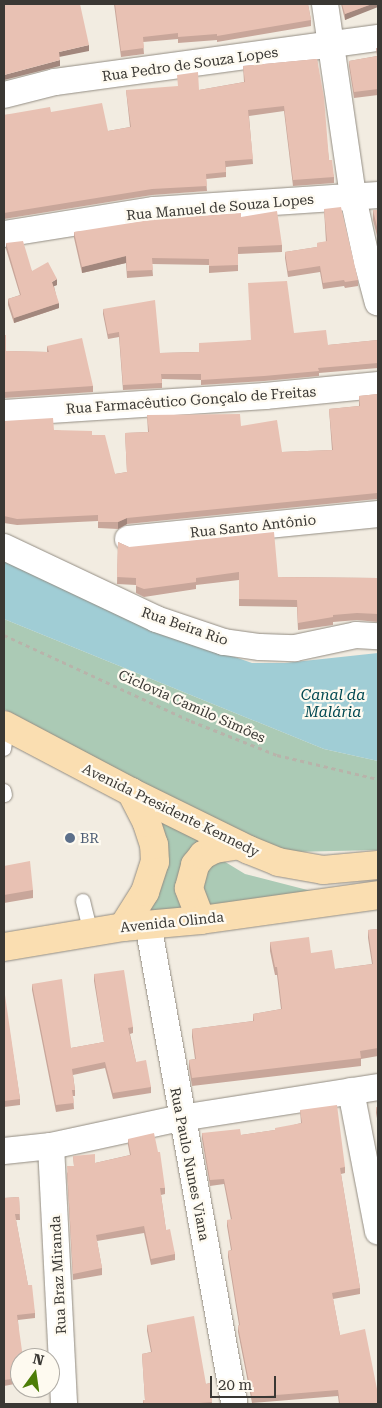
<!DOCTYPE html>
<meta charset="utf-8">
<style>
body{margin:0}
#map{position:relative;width:382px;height:1408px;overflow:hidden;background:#f2ece1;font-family:"Roboto Serif",serif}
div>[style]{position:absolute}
.green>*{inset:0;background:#abcab5}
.water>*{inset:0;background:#a0cdd5}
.path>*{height:3px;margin-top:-1.5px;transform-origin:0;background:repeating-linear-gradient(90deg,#b8b3aa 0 4px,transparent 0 8px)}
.roads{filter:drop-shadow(0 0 1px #938d83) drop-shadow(0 0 1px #938d83)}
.service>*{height:14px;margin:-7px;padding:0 7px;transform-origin:7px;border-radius:7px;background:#fff}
.minor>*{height:26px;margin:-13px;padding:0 13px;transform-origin:13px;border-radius:13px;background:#fff}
.primary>*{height:28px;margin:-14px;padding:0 14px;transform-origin:14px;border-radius:14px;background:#fadeb1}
.wall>*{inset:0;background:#c8a69a}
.shaded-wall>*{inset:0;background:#a2877d}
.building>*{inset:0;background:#e8c1b3}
.dots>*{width:14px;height:14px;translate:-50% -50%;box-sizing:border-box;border:2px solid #fefaf0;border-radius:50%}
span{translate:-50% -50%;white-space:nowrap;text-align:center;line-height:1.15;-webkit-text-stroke:4.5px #fefaf0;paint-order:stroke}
.street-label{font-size:14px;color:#3a3834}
.service-label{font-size:14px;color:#4e5e75}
.left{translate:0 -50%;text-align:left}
.water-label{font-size:15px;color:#024952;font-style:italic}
.frame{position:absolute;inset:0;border:5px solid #3a3834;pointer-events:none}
.north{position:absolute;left:10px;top:1348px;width:50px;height:50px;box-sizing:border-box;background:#fefaf0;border:1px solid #b0aca5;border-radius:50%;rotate:14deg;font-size:14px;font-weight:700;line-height:20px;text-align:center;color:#3a3834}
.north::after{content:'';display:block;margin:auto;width:18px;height:22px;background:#4d7d08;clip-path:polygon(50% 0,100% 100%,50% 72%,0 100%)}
.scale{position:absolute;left:210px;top:1376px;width:66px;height:22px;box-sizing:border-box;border:2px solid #3a3834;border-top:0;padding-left:6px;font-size:15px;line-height:18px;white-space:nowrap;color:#3a3834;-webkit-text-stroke:4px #fefaf0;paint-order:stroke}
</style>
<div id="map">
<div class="green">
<div style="clip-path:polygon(4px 619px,324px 749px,378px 761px,378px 850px,290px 852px,239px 834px,4px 709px)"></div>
<div style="clip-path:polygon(152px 815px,202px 843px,191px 912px,135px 919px)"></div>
<div style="clip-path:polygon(217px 857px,245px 874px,323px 894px,200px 907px,199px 873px)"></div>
</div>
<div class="water">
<div style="clip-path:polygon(4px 560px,189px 641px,252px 663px,285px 663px,378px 653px,378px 761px,324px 749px,4px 619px)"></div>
</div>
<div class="path">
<div style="left:4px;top:635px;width:206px;rotate:24.7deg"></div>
<div style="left:191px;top:721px;width:92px;rotate:21.6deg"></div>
<div style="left:277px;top:755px;width:104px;rotate:13.4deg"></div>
</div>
<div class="roads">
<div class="service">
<div style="left:4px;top:749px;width:22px;rotate:-82deg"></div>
<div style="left:4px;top:791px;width:4px;rotate:76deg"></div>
<div style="left:83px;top:901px;width:33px;rotate:76deg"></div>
</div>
<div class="minor">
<div style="left:325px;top:4px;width:195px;rotate:81.7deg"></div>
<div style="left:353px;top:197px;width:66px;rotate:77.8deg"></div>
<div style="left:367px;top:262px;width:42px;rotate:75deg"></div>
<div style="left:4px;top:95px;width:53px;rotate:-14.3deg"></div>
<div style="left:55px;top:82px;width:326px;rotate:-7.8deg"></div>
<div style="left:4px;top:234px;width:152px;rotate:-9.1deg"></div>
<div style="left:154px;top:210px;width:225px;rotate:-3.8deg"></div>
<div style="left:4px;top:413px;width:262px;rotate:-3.7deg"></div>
<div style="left:265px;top:396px;width:114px;rotate:-5.6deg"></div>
<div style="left:128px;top:539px;width:251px;rotate:-5.7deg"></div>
<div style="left:4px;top:547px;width:168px;rotate:25.3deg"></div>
<div style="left:156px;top:619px;width:72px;rotate:18.7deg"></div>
<div style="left:224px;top:642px;width:36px;rotate:8deg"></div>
<div style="left:260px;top:647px;width:35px;rotate:2deg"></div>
<div style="left:295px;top:648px;width:62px;rotate:-12deg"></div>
<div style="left:356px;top:635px;width:22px;rotate:3deg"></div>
<div style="left:148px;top:924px;width:488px;rotate:79.8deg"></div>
<div style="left:351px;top:1091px;width:143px;rotate:79.1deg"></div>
<div style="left:51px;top:1146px;width:258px;rotate:87.1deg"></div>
<div style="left:4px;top:1151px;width:47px;rotate:-6.1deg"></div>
<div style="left:51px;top:1146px;width:133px;rotate:-12.2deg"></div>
<div style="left:181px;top:1118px;width:199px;rotate:-8.9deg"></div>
</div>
<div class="primary">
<div style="left:4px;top:725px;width:144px;rotate:27.8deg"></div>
<div style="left:131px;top:792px;width:131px;rotate:26.2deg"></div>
<div style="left:249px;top:850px;width:31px;rotate:22deg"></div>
<div style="left:278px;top:862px;width:46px;rotate:10.1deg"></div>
<div style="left:323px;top:870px;width:55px;rotate:-5.2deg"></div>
<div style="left:201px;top:920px;width:34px;rotate:-111deg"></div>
<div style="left:189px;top:888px;width:24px;rotate:-75deg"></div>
<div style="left:195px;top:865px;width:13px;rotate:-51deg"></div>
<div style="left:203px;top:855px;width:13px;rotate:-27deg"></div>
<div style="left:215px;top:849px;width:24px;rotate:-9deg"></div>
<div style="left:123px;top:927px;width:41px;rotate:-57.8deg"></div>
<div style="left:145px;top:892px;width:32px;rotate:-72deg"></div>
<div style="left:155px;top:862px;width:17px;rotate:-93deg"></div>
<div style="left:154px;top:845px;width:23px;rotate:-108deg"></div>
<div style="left:147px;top:823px;width:35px;rotate:-117deg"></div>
<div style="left:4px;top:947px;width:121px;rotate:-9.5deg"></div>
<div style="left:123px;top:927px;width:78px;rotate:-5.1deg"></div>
<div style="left:201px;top:920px;width:179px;rotate:-8deg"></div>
</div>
</div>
<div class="wall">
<div style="clip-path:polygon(114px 4px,308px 4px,311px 20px,311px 26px,217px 42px,217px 40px,178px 43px,178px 39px,143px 42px,144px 54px,121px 57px)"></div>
<div style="clip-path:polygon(341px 4px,378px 4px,345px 20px)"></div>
<div style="clip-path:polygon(376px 48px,378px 48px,378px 95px,354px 98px,349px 66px,349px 61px,377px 56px)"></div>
<div style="clip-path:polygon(317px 59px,329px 160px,334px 177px,334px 183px,293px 186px,284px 111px,249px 116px,253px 164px,226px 167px,226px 177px,206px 179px,207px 191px,152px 195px,4px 219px,4px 115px,51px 112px,108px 131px,130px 127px,126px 90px,199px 90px,244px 82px,243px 66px)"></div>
<div style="clip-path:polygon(324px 209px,358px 280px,358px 286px,345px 288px,344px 286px,323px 289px,320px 272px,288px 277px,285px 258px,285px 252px,317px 247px,317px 243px,326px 242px)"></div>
<div style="clip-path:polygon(373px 210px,378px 210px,378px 240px,373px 220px)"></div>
<div style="clip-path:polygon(241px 217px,282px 245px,282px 252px,238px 254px,238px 271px,209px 273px,209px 265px,152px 264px,153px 276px,127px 278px,126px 263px,82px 273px,74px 238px,74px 232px)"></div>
<div style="clip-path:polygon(6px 243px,32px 271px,57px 285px,54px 286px,59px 308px,14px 323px,8px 305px,8px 299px,20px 295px,6px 249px)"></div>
<div style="clip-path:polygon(103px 309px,160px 353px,199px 352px,250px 340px,294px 333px,328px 345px,378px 340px,378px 368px,319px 373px,319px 376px,264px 381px,201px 385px,201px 380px,162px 379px,162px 388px,123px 390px,119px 337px,108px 339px,103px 314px)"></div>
<div style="clip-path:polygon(4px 335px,6px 351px,47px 352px,47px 346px,93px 386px,93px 392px,4px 398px)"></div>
<div style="clip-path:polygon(378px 394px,378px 500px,377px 499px,127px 524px,118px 529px,98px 528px,98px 521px,17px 525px,4px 523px,4px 421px,54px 430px,92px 435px,115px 474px,127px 472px,125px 433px,148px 432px,147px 415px,241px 426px,282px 452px,332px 450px,329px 409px,359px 406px,359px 396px)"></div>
<div style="clip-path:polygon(118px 542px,129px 547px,278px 577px,378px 578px,378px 622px,357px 620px,333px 622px,333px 625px,298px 630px,297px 607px,239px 606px,239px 580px,196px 585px,196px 589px,144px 597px,136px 593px,136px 585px,117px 584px)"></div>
<div style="clip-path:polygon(4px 866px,33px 890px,33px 898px,4px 903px)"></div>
<div style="clip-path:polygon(378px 929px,378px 1056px,361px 1059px,361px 1066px,192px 1086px,189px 1068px,189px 1060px,195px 1059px,192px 1037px,192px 1029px,253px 1021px,253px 1014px,281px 1009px,277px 975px,275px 975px,270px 951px,270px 942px,311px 953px,335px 969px,372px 964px,368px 938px,368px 930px)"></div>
<div style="clip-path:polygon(94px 974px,133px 1027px,133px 1033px,130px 1034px,136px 1062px,151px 1087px,151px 1093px,113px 1099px,105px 1068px,73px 1075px,75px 1090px,75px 1096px,73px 1096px,74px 1109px,56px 1112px,32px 990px,32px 984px,71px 1048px,104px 1042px,94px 981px)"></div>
<div style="clip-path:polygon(4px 995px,20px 1099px,20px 1105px,4px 1107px)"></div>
<div style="clip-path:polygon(376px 1107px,378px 1107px,378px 1124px,376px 1113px)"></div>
<div style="clip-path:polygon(300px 1110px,345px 1167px,345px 1173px,341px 1174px,360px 1288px,360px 1294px,333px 1299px,340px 1335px,378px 1404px,339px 1404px,338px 1396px,252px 1403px,238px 1332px,238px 1326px,239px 1325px,228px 1257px,228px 1251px,231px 1250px,227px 1226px,227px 1220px,231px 1220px,224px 1184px,210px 1186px,202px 1139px,202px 1133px,241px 1135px,275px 1130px,301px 1123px)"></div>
<div style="clip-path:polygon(128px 1139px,165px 1188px,165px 1194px,161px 1195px,166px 1230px,175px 1254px,175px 1260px,151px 1265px,144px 1233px,97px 1241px,102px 1268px,102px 1275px,73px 1280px,67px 1173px,74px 1166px,73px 1156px,95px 1163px,130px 1155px,128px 1145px)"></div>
<div style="clip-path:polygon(19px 1197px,20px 1220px,16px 1220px,28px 1285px,35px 1313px,35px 1318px,18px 1320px,20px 1358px,20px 1383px,4px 1386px,4px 1198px)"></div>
<div style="clip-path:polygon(147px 1325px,206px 1384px,210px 1383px,212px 1404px,143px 1404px,143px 1400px,145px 1400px,142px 1354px,151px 1352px,147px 1331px)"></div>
</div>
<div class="shaded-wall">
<div style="clip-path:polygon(372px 4px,378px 4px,378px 7px,345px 20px,345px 14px)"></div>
<div style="clip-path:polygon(89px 45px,89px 51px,59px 57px,59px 52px)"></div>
<div style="clip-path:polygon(60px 60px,60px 66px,4px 80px,4px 75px)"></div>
<div style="clip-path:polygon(126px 256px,126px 263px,82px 273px,82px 267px)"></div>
<div style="clip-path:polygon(57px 279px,57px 285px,52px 287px,52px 282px)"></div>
<div style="clip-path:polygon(59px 303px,59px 308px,14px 323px,14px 318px)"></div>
<div style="clip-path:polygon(127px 518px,127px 524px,118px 529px,118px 522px)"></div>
</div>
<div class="building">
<div style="clip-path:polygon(4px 4px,80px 4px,89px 45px,59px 52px,60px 60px,4px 75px)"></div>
<div style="clip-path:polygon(115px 4px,308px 4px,311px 20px,217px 36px,217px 34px,178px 37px,178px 33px,143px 37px,144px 48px,121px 51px)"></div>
<div style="clip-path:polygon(342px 4px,372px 4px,345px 14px)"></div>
<div style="clip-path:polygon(376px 48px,378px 48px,378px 89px,354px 92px,349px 61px,378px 56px)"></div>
<div style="clip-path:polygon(317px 59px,324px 97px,329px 160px,332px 160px,334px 177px,293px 180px,284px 106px,248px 110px,253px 159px,225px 161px,226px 172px,206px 174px,207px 186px,152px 189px,4px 213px,4px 115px,50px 107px,51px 112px,102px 103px,108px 131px,131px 127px,126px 90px,178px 86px,177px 75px,198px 72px,199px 90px,245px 82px,243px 66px)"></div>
<div style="clip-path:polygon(341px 207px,358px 280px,345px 282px,344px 280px,323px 283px,320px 266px,288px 271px,285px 252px,317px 247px,317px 243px,327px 241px,324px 209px)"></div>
<div style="clip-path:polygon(373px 210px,378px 210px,378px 231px)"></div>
<div style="clip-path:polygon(277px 211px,282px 245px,238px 247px,238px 265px,209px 266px,209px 259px,152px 258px,153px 270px,127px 271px,126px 256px,82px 267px,74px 232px,156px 219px,241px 213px,241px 217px)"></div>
<div style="clip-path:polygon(23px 241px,32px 271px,48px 262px,57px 279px,52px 282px,59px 303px,14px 318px,8px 299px,21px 295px,6px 243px)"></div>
<div style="clip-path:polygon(287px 281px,294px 333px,326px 330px,328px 345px,378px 340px,378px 363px,318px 368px,319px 371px,264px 376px,201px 380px,201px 374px,161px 374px,162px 383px,123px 385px,119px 332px,108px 334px,103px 309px,155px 300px,160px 353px,199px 352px,199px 343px,251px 340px,248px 283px)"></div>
<div style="clip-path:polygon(4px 335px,6px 335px,6px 351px,49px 352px,47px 346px,82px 338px,93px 386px,4px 392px)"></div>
<div style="clip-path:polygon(378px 394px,378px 493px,377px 493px,127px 518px,118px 522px,98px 522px,98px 515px,17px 519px,4px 516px,4px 421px,53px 418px,54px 430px,92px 431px,92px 435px,105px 435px,115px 474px,127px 472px,125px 433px,149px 432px,147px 415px,240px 414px,241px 426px,277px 420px,282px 452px,333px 450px,329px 409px,360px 406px,359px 396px)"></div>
<div style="clip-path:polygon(274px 532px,278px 577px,378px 578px,378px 614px,357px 613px,333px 615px,333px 617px,298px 623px,297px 600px,239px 599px,239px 572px,196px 578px,196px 582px,144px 589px,136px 586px,136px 578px,117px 577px,118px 542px,129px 547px)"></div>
<div style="clip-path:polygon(30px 861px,33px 890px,4px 895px,4px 866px)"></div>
<div style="clip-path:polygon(378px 929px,378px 1048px,360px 1051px,361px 1058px,192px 1078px,189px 1060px,196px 1059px,192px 1029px,254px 1021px,253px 1014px,282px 1009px,277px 967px,275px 967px,270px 942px,309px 937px,311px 953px,332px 950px,335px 969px,373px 964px,368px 930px)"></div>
<div style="clip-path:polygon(124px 970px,133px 1027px,128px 1028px,136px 1062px,146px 1060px,151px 1087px,113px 1093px,105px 1062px,72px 1069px,75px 1090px,72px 1090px,74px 1103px,56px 1105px,32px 984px,62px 979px,71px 1048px,104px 1042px,94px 974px)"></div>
<div style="clip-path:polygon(4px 995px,5px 995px,20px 1099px,4px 1101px)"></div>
<div style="clip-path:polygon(337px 1105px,345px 1167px,340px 1168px,360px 1288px,332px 1293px,340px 1335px,365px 1329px,378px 1394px,378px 1404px,340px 1404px,338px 1390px,252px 1397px,238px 1326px,240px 1325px,228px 1251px,232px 1250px,227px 1220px,232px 1219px,224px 1179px,210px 1180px,202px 1133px,240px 1129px,241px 1135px,275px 1130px,275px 1128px,302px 1123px,300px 1110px)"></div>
<div style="clip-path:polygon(376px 1107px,378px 1107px,378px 1118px)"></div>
<div style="clip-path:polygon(154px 1133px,158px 1152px,160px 1152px,165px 1188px,160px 1188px,166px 1230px,170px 1229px,175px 1254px,151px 1259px,144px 1226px,96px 1235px,102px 1268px,73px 1274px,67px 1166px,74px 1166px,73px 1156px,95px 1154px,95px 1163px,131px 1155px,128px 1139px)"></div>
<div style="clip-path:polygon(19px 1197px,20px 1214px,15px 1214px,28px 1285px,32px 1285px,35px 1313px,17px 1315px,23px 1358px,20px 1358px,20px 1378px,4px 1380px,4px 1198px)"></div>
<div style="clip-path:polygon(194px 1316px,206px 1384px,210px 1383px,212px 1402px,199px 1403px,200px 1404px,144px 1404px,143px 1400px,145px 1400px,142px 1354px,152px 1352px,147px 1325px)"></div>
</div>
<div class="dots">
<div style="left:70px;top:838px;background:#5c6f8a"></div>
</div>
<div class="street-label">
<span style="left:190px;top:64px;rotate:-8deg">Rua Pedro de Souza Lopes</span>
<span style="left:220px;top:207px;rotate:-5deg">Rua Manuel de Souza Lopes</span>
<span style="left:191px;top:400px;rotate:-4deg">Rua Farmacêutico Gonçalo de Freitas</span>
<span style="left:253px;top:526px;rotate:-6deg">Rua Santo Antônio</span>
<span style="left:185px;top:626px;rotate:19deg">Rua Beira Rio</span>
<span style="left:192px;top:706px;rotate:24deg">Ciclovia Camilo Simões</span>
<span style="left:171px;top:810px;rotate:26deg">Avenida Presidente Kennedy</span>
<span style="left:172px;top:922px;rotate:-6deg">Avenida Olinda</span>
<span style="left:190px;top:1164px;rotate:79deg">Rua Paulo Nunes Viana</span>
<span style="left:58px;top:1275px;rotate:-93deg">Rua Braz Miranda</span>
</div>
<div class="service-label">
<span class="left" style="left:80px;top:838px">BR</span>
</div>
<div class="water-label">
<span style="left:333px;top:704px">Canal da<br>Malária</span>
</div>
<div class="frame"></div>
<div class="north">N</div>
<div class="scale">20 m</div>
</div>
